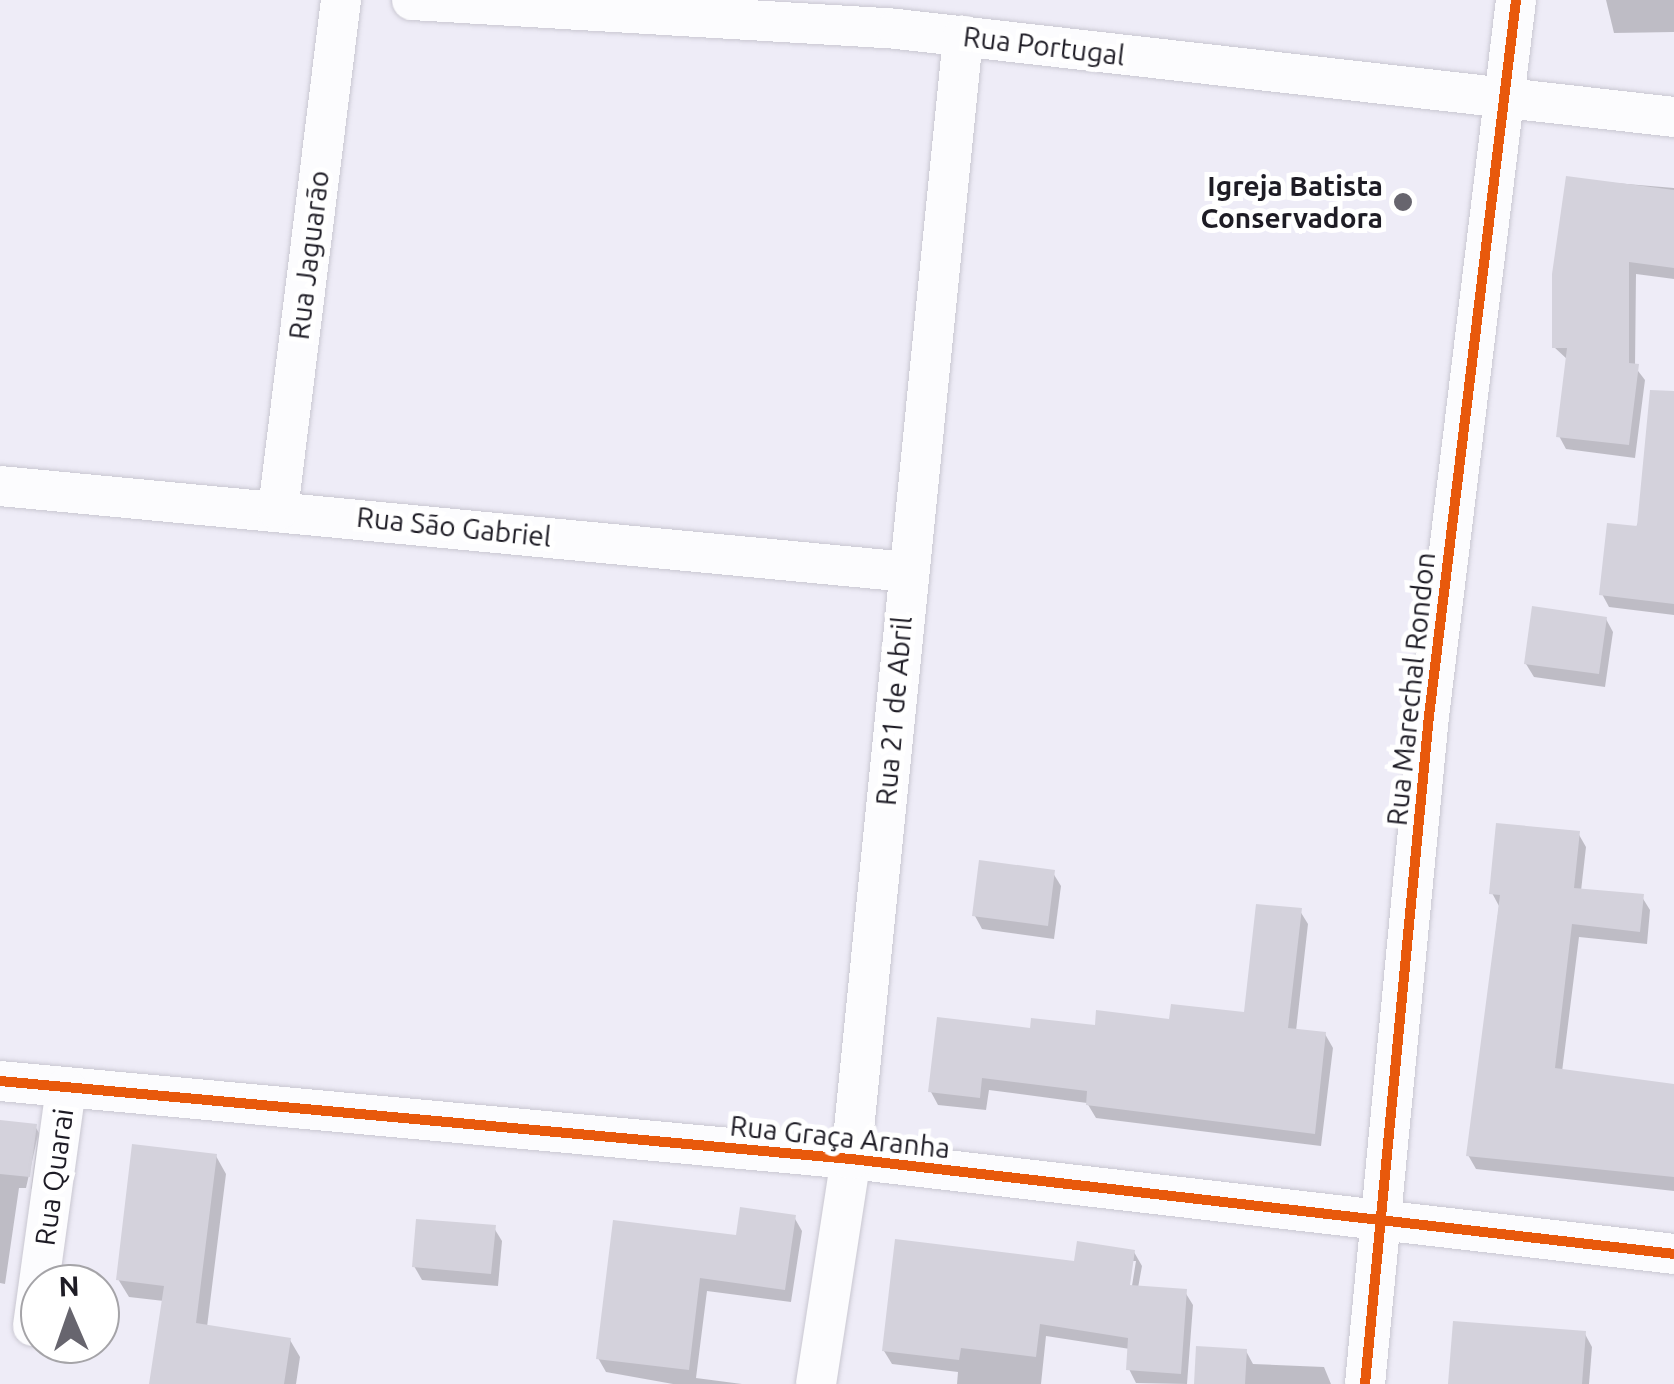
<!DOCTYPE html>
<meta charset="utf-8">
<style>
body{margin:0}
#map{position:relative;width:1674px;height:1384px;overflow:hidden;background:#eeecf7;font-family:Ubuntu,sans-serif}
div>[style]{position:absolute}
.shadow>*{inset:0;background:#0003}
.building>*{inset:0;background:#d4d2dc}
.roads{filter:drop-shadow(0 0 2px #c9c7d1) drop-shadow(0 0 2px #c9c7d1)}
.street>*{height:40px;margin:-20px;padding:0 20px;transform-origin:20px;border-radius:20px;background:#fcfcfe}
.cycleway>*{height:10px;margin:-5px;padding:0 5px;transform-origin:5px;border-radius:5px;background:#e8590c}
.dots>*{width:28px;height:28px;translate:-50% -50%;box-sizing:border-box;border:5px solid #fff;border-radius:50%}
span{translate:-50% -50%;white-space:nowrap;text-align:center;line-height:1.15;-webkit-text-stroke:10px #fff;paint-order:stroke}
.street-label{font-size:28px;color:#1e1c25}
.poi-label{font-size:28px;color:#1e1c25;font-weight:700}
.right{translate:-100% -50%;text-align:right}
.north{position:absolute;left:20px;top:1264px;width:100px;height:100px;box-sizing:border-box;background:#fff;border:2px solid #a5a4a8;border-radius:50%;rotate:358deg;font-size:28px;font-weight:700;line-height:40px;text-align:center;color:#1e1c25}
.north::after{content:'';display:block;margin:auto;width:35px;height:45px;background:#67656e;clip-path:polygon(50% 0,100% 100%,50% 72%,0 100%)}
</style>
<div id="map">
<div class="shadow">
<div style="clip-path:polygon(1606px 0,1674px 0,1674px 32px,1614px 33px)"></div>
<div style="clip-path:polygon(1568px 179px,1674px 188px,1674px 279px,1636px 274px,1635px 367px,1645px 380px,1635px 458px,1566px 449px,1559px 436px,1568px 360px,1554px 347px)"></div>
<div style="clip-path:polygon(1674px 452px,1674px 615px,1609px 607px,1602px 594px)"></div>
<div style="clip-path:polygon(1606px 619px,1613px 632px,1605px 687px,1534px 677px,1526px 664px)"></div>
<div style="clip-path:polygon(1578px 833px,1586px 847px,1581px 891px,1642px 897px,1650px 910px,1647px 944px,1579px 937px,1562px 1072px,1674px 1086px,1674px 1191px,1476px 1169px,1468px 1155px,1499px 906px,1492px 893px)"></div>
<div style="clip-path:polygon(1053px 873px,1061px 886px,1054px 939px,982px 929px,975px 916px)"></div>
<div style="clip-path:polygon(1300px 911px,1308px 924px,1296px 1031px,1325px 1034px,1333px 1048px,1321px 1146px,1096px 1118px,1087px 1103px,989px 1090px,986px 1110px,938px 1105px,931px 1092px,1032px 1030px,1247px 1015px)"></div>
<div style="clip-path:polygon(0 1122px,35px 1126px,43px 1140px,36px 1190px,31px 1189px,38px 1135px,26px 1188px,19px 1188px,5px 1284px,0 1283px)"></div>
<div style="clip-path:polygon(216px 1156px,226px 1174px,207px 1327px,290px 1340px,300px 1357px,296px 1384px,151px 1384px,164px 1301px,129px 1297px,118px 1279px)"></div>
<div style="clip-path:polygon(794px 1217px,802px 1231px,791px 1302px,707px 1291px,696px 1378px,742px 1384px,673px 1384px,606px 1372px,598px 1358px,738px 1238px)"></div>
<div style="clip-path:polygon(494px 1228px,502px 1241px,498px 1286px,422px 1280px,414px 1266px)"></div>
<div style="clip-path:polygon(evenodd,1134px 1252px,1142px 1266px,1138px 1288px,1185px 1292px,1193px 1305px,1187px 1384px,1136px 1383px,1129px 1369px,1130px 1349px,1046px 1336px,1041px 1384px,957px 1384px,958px 1372px,892px 1364px,884px 1351px,1076px 1264px,1134px 1252px,1131px 1261px,1136px 1261px,1130px 1298px,1126px 1297px,1131px 1261px)"></div>
<div style="clip-path:polygon(1585px 1334px,1592px 1347px,1589px 1384px,1451px 1384px)"></div>
<div style="clip-path:polygon(1246px 1351px,1253px 1364px,1324px 1367px,1331px 1384px,1196px 1384px)"></div>
</div>
<div class="building">
<div style="clip-path:polygon(1566px 176px,1674px 190px,1674px 268px,1629px 262px,1629px 363px,1639px 364px,1629px 445px,1556px 437px,1567px 348px,1552px 348px,1552px 274px)"></div>
<div style="clip-path:polygon(1650px 390px,1674px 391px,1674px 604px,1599px 595px,1607px 523px,1637px 526px)"></div>
<div style="clip-path:polygon(1532px 606px,1607px 617px,1599px 674px,1524px 664px)"></div>
<div style="clip-path:polygon(1496px 823px,1580px 831px,1574px 888px,1644px 894px,1640px 932px,1572px 924px,1555px 1068px,1674px 1084px,1674px 1177px,1466px 1156px,1500px 895px,1489px 894px)"></div>
<div style="clip-path:polygon(979px 860px,1055px 870px,1048px 926px,972px 916px)"></div>
<div style="clip-path:polygon(1256px 904px,1302px 908px,1288px 1028px,1326px 1032px,1315px 1134px,1086px 1105px,1087px 1091px,982px 1078px,980px 1098px,928px 1092px,937px 1017px,1030px 1028px,1031px 1018px,1095px 1025px,1096px 1010px,1169px 1019px,1171px 1004px,1244px 1012px)"></div>
<div style="clip-path:polygon(0 1120px,37px 1124px,30px 1177px,0 1174px)"></div>
<div style="clip-path:polygon(132px 1144px,217px 1154px,196px 1323px,291px 1338px,284px 1384px,149px 1384px,164px 1286px,116px 1280px)"></div>
<div style="clip-path:polygon(740px 1207px,796px 1215px,785px 1290px,700px 1278px,689px 1370px,596px 1359px,613px 1220px,736px 1235px)"></div>
<div style="clip-path:polygon(416px 1219px,496px 1225px,491px 1274px,412px 1267px)"></div>
<div style="clip-path:polygon(895px 1239px,1074px 1261px,1077px 1241px,1135px 1250px,1130px 1285px,1187px 1289px,1181px 1374px,1126px 1370px,1128px 1338px,1040px 1324px,1036px 1357px,961px 1348px,959px 1360px,882px 1351px)"></div>
<div style="clip-path:polygon(1453px 1321px,1586px 1331px,1582px 1384px,1448px 1384px)"></div>
<div style="clip-path:polygon(1196px 1346px,1247px 1349px,1245px 1384px,1194px 1384px)"></div>
</div>
<div class="roads">
<div class="street">
<div style="left:412px;top:0;width:486px;rotate:3.4deg"></div>
<div style="left:897px;top:29px;width:782px;rotate:6.46deg"></div>
<div style="left:0;top:486px;width:912px;rotate:5.41deg"></div>
<div style="left:278px;top:510px;width:514px;rotate:-82.96deg"></div>
<div style="left:0;top:1081px;width:855px;rotate:5.24deg"></div>
<div style="left:851px;top:1159px;width:828px;rotate:6.58deg"></div>
<div style="left:33px;top:1326px;width:240px;rotate:-82.1deg"></div>
<div style="left:816px;top:1384px;width:228px;rotate:-81.2deg"></div>
<div style="left:851px;top:1159px;width:1129px;rotate:-84.3deg"></div>
<div style="left:1365px;top:1384px;width:671px;rotate:-84.53deg"></div>
<div style="left:1429px;top:716px;width:721px;rotate:-83.07deg"></div>
</div>
</div>
<div class="cycleway">
<div style="left:0;top:1081px;width:855px;rotate:5.24deg"></div>
<div style="left:851px;top:1159px;width:828px;rotate:6.58deg"></div>
<div style="left:1365px;top:1384px;width:671px;rotate:-84.53deg"></div>
<div style="left:1429px;top:716px;width:721px;rotate:-83.07deg"></div>
</div>
<div class="dots">
<div style="left:1403px;top:202px;background:#67656e"></div>
</div>
<div class="street-label">
<span style="left:1044px;top:46px;rotate:7deg">Rua Portugal</span>
<span style="left:309px;top:255px;rotate:-83deg">Rua Jaguarão</span>
<span style="left:454px;top:527px;rotate:6deg">Rua São Gabriel</span>
<span style="left:1411px;top:689px;rotate:-84deg">Rua Marechal Rondon</span>
<span style="left:894px;top:711px;rotate:-85deg">Rua 21 de Abril</span>
<span style="left:840px;top:1137px;rotate:6deg">Rua Graça Aranha</span>
<span style="left:54px;top:1177px;rotate:-82deg">Rua Quarai</span>
</div>
<div class="poi-label">
<span class="right" style="left:1383px;top:202px">Igreja Batista<br>Conservadora</span>
</div>
<div class="north">N</div>
</div>
